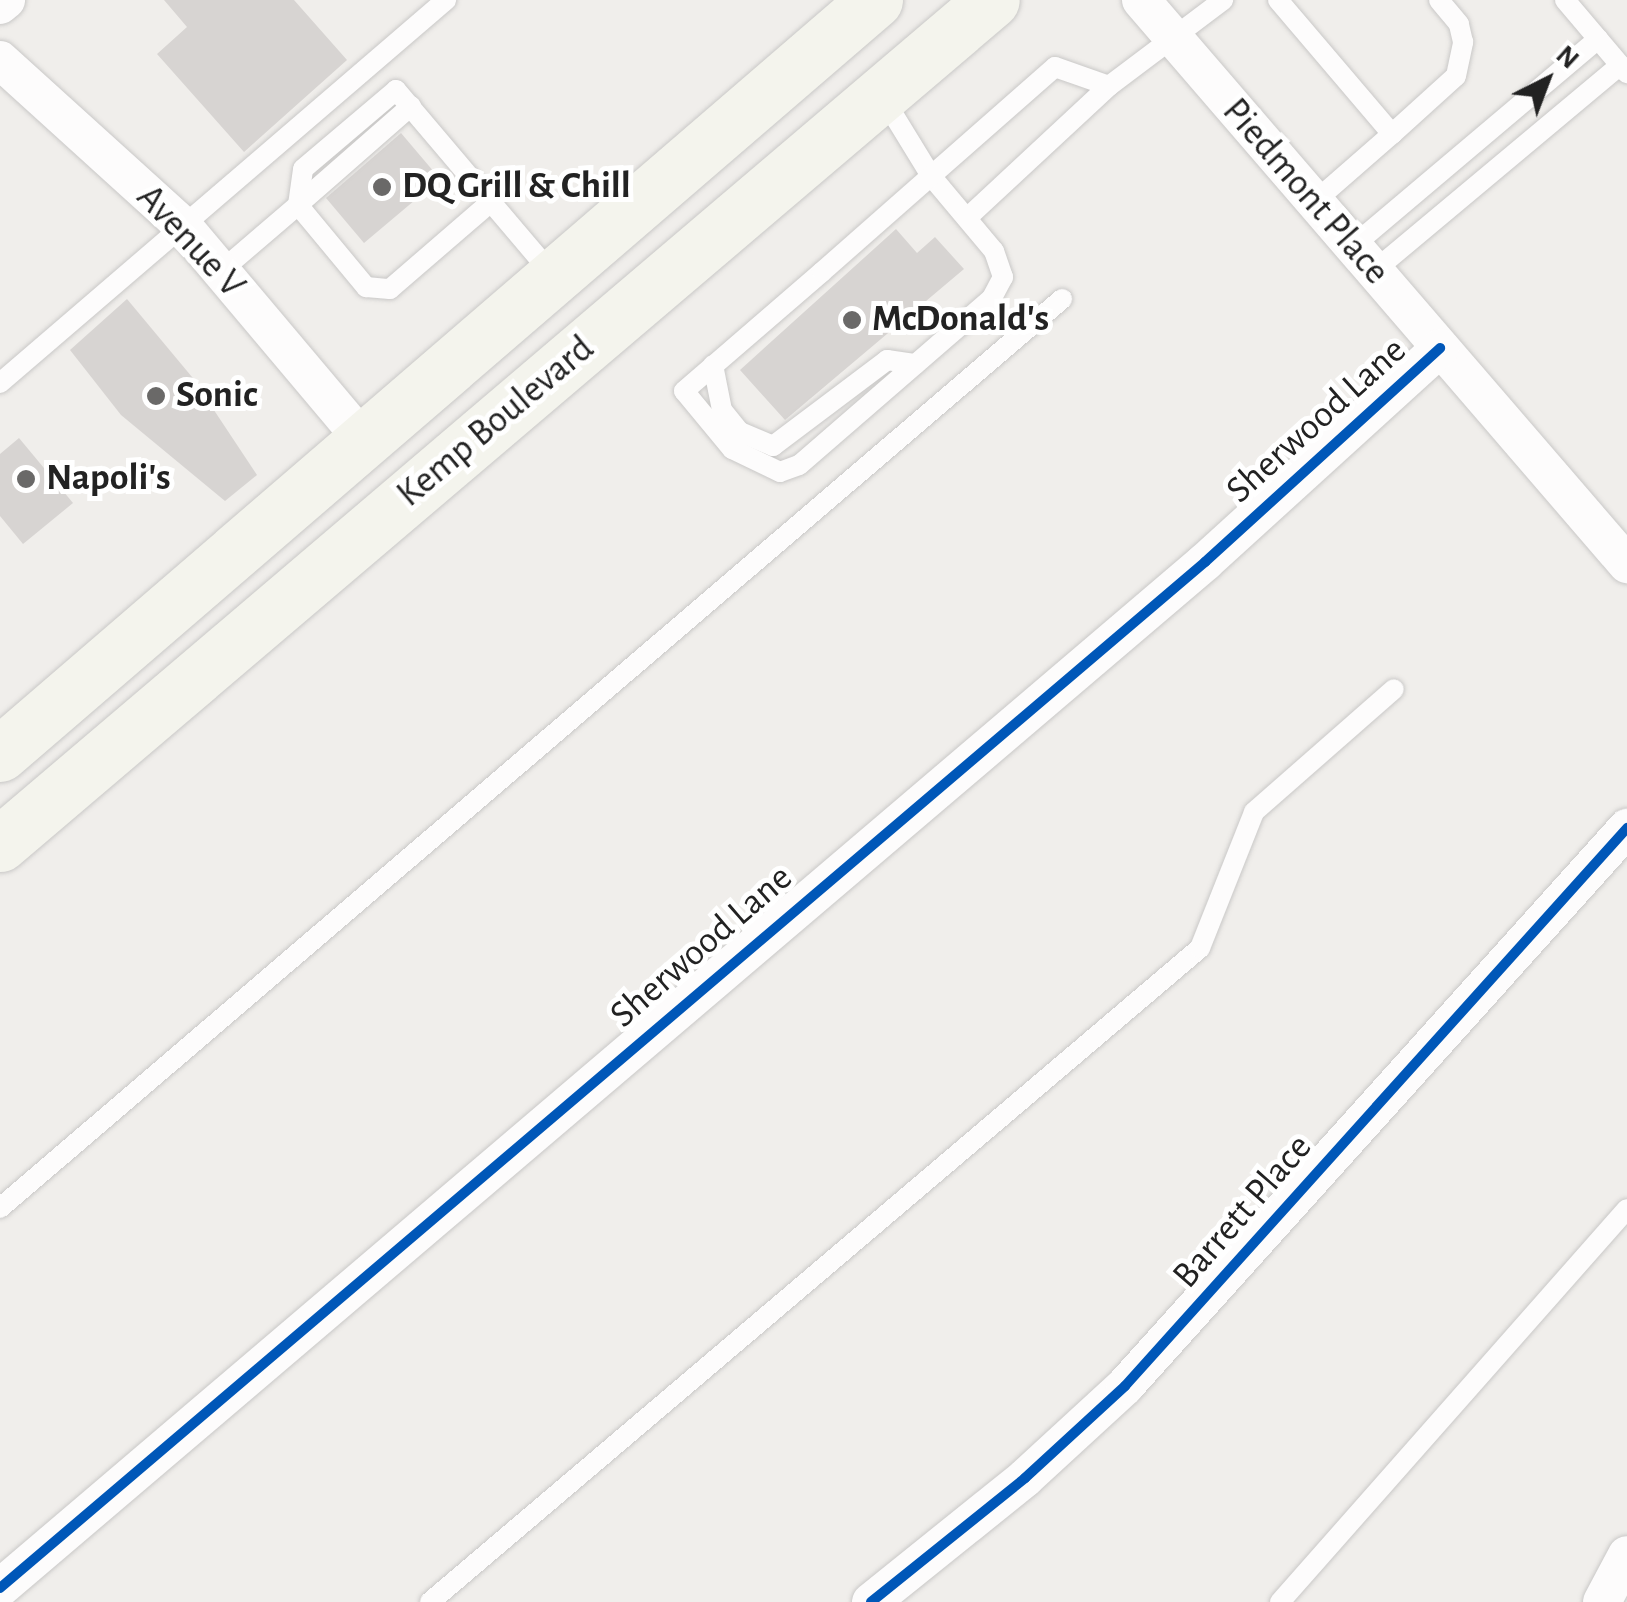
<!DOCTYPE html>
<style>
body{margin:0}
#map{position:relative;width:1627px;height:1602px;overflow:hidden;background:#f0eeeb;font-family:"Alegreya Sans",sans-serif}
div>[style]{position:absolute}
.building>*{inset:0;background:#d7d4d2}
.roads{filter:drop-shadow(0 0 2px #c9c8c7) drop-shadow(0 0 2px #c9c8c7)}
.lane>*{height:20px;margin:-10px;padding:0 10px;transform-origin:10px;border-radius:10px;background:#fdfcfc}
.street>*{height:38px;margin:-19px;padding:0 19px;transform-origin:19px;border-radius:19px;background:#fdfcfc}
.secondary>*{height:55px;margin:-27.5px;padding:0 27.5px;transform-origin:27.5px;border-radius:27.5px;background:#f4f4ed}
.cycleway>*{height:10px;margin:-5px;padding:0 5px;transform-origin:5px;border-radius:5px;background:#0057b8}
.dots>*{width:28px;height:28px;translate:-50% -50%;box-sizing:border-box;border:5px solid #fff;border-radius:50%}
span{translate:-50% -50%;white-space:nowrap;text-align:center;line-height:1.15;-webkit-text-stroke:10px #fff;paint-order:stroke}
.poi-label{font-size:38px;color:#222;font-weight:700}
.left{translate:0 -50%;text-align:left}
.street-label{font-size:38px;color:#222}
.north{position:absolute;left:1497px;top:30px;width:100px;height:100px;-webkit-text-stroke:8px #fff;paint-order:stroke;rotate:42deg;font-size:28px;font-weight:700;line-height:40px;text-align:center;color:#222}
.north::after{content:'';display:block;margin:auto;width:35px;height:45px;background:#222;clip-path:polygon(50% 0,100% 100%,50% 72%,0 100%)}
</style>
<div id="map">
<div class="building">
<div style="clip-path:polygon(164px 0,294px 0,347px 60px,244px 152px,157px 54px,187px 27px)"></div>
<div style="clip-path:polygon(401px 133px,440px 179px,364px 243px,326px 198px)"></div>
<div style="clip-path:polygon(896px 229px,917px 253px,935px 237px,964px 269px,785px 420px,740px 370px)"></div>
<div style="clip-path:polygon(127px 299px,192px 377px,257px 475px,225px 501px,121px 415px,70px 350px)"></div>
<div style="clip-path:polygon(19px 438px,73px 503px,23px 544px,0 516px,0 454px)"></div>
</div>
<div class="roads">
<div class="lane">
<div style="left:1278px;top:0;width:176px;rotate:49.6deg"></div>
<div style="left:1392px;top:134px;width:103px;rotate:138.9deg"></div>
<div style="left:1565px;top:0;width:96px;rotate:49.7deg"></div>
<div style="left:882px;top:96px;width:94px;rotate:58.5deg"></div>
<div style="left:931px;top:176px;width:98px;rotate:50deg"></div>
<div style="left:994px;top:251px;width:28px;rotate:71deg"></div>
<div style="left:1003px;top:277px;width:24px;rotate:118deg"></div>
<div style="left:992px;top:298px;width:255px;rotate:139.1deg"></div>
<div style="left:799px;top:465px;width:20px;rotate:160deg"></div>
<div style="left:780px;top:472px;width:53px;rotate:-154.4deg"></div>
<div style="left:732px;top:449px;width:75px;rotate:-129.6deg"></div>
<div style="left:684px;top:391px;width:182px;rotate:-40.8deg"></div>
<div style="left:822px;top:272px;width:145px;rotate:-41.4deg"></div>
<div style="left:931px;top:176px;width:165px;rotate:-41.3deg"></div>
<div style="left:1055px;top:67px;width:57px;rotate:19.4deg"></div>
<div style="left:411px;top:106px;width:150px;rotate:138.8deg"></div>
<div style="left:298px;top:205px;width:107px;rotate:50.3deg"></div>
<div style="left:366px;top:287px;width:24px;rotate:5deg"></div>
<div style="left:390px;top:289px;width:135px;rotate:-40.8deg"></div>
<div style="left:1392px;top:134px;width:86px;rotate:-42.2deg"></div>
<div style="left:1456px;top:76px;width:35px;rotate:-78deg"></div>
<div style="left:1463px;top:42px;width:18px;rotate:-103deg"></div>
<div style="left:1459px;top:24px;width:31px;rotate:-130deg"></div>
<div style="left:967px;top:218px;width:194px;rotate:-42.9deg"></div>
<div style="left:1109px;top:86px;width:143px;rotate:-37deg"></div>
<div style="left:1353px;top:246px;width:321px;rotate:-40.2deg"></div>
<div style="left:221px;top:271px;width:101px;rotate:-40.6deg"></div>
<div style="left:298px;top:205px;width:36px;rotate:-82deg"></div>
<div style="left:303px;top:169px;width:122px;rotate:-40.3deg"></div>
<div style="left:396px;top:90px;width:243px;rotate:49.7deg"></div>
<div style="left:1374px;top:271px;width:321px;rotate:-39.9deg"></div>
<div style="left:713px;top:365px;width:46px;rotate:78.7deg"></div>
<div style="left:722px;top:410px;width:28px;rotate:51deg"></div>
<div style="left:740px;top:432px;width:36px;rotate:23deg"></div>
<div style="left:773px;top:446px;width:143px;rotate:-37deg"></div>
<div style="left:887px;top:360px;width:29px;rotate:8deg"></div>
<div style="left:0;top:383px;width:588px;rotate:-40.65deg"></div>
<div style="left:0;top:1208px;width:1398px;rotate:-40.56deg"></div>
<div style="left:430px;top:1602px;width:1010px;rotate:-40.34deg"></div>
<div style="left:1200px;top:948px;width:146px;rotate:-68.3deg"></div>
<div style="left:1254px;top:812px;width:186px;rotate:-41.3deg"></div>
<div style="left:1280px;top:1602px;width:524px;rotate:-48.56deg"></div>
</div>
<div class="street">
<div style="left:1141px;top:0;width:745px;rotate:49.25deg"></div>
<div style="left:0;top:5px;width:8px;rotate:-40deg"></div>
<div style="left:0;top:60px;width:247px;rotate:42.2deg"></div>
<div style="left:183px;top:226px;width:280px;rotate:49.9deg"></div>
<div style="left:0;top:1588px;width:1583px;rotate:-40.41deg"></div>
<div style="left:1205px;top:562px;width:318px;rotate:-42.3deg"></div>
<div style="left:871px;top:1602px;width:198px;rotate:-38.8deg"></div>
<div style="left:1025px;top:1478px;width:136px;rotate:-42.6deg"></div>
<div style="left:1125px;top:1386px;width:751px;rotate:-48.02deg"></div>
<div style="left:1602px;top:1602px;width:53px;rotate:-62deg"></div>
</div>
<div class="secondary">
<div style="left:0;top:754px;width:1155px;rotate:-40.75deg"></div>
<div style="left:0;top:844px;width:1302px;rotate:-40.39deg"></div>
</div>
</div>
<div class="cycleway">
<div style="left:0;top:1588px;width:1583px;rotate:-40.41deg"></div>
<div style="left:1205px;top:562px;width:318px;rotate:-42.3deg"></div>
<div style="left:871px;top:1602px;width:198px;rotate:-38.8deg"></div>
<div style="left:1025px;top:1478px;width:136px;rotate:-42.6deg"></div>
<div style="left:1125px;top:1386px;width:751px;rotate:-48.02deg"></div>
</div>
<div class="dots">
<div style="left:382px;top:187px;background:#6a6968"></div>
<div style="left:852px;top:320px;background:#6a6968"></div>
<div style="left:156px;top:396px;background:#6a6968"></div>
<div style="left:26px;top:479px;background:#6a6968"></div>
</div>
<div class="poi-label">
<span class="left" style="left:402px;top:187px">DQ Grill &amp; Chill</span>
<span class="left" style="left:872px;top:320px">McDonald's</span>
<span class="left" style="left:176px;top:396px">Sonic</span>
<span class="left" style="left:46px;top:479px">Napoli's</span>
</div>
<div class="street-label">
<span style="left:1305px;top:192px;rotate:49deg">Piedmont Place</span>
<span style="left:190px;top:242px;rotate:47deg">Avenue V</span>
<span style="left:1317px;top:421px;rotate:-42deg">Sherwood Lane</span>
<span style="left:496px;top:422px;rotate:-40deg">Kemp Boulevard</span>
<span style="left:702px;top:947px;rotate:-41deg">Sherwood Lane</span>
<span style="left:1243px;top:1212px;rotate:-49deg">Barrett Place</span>
</div>
<div class="north">N</div>
</div>
